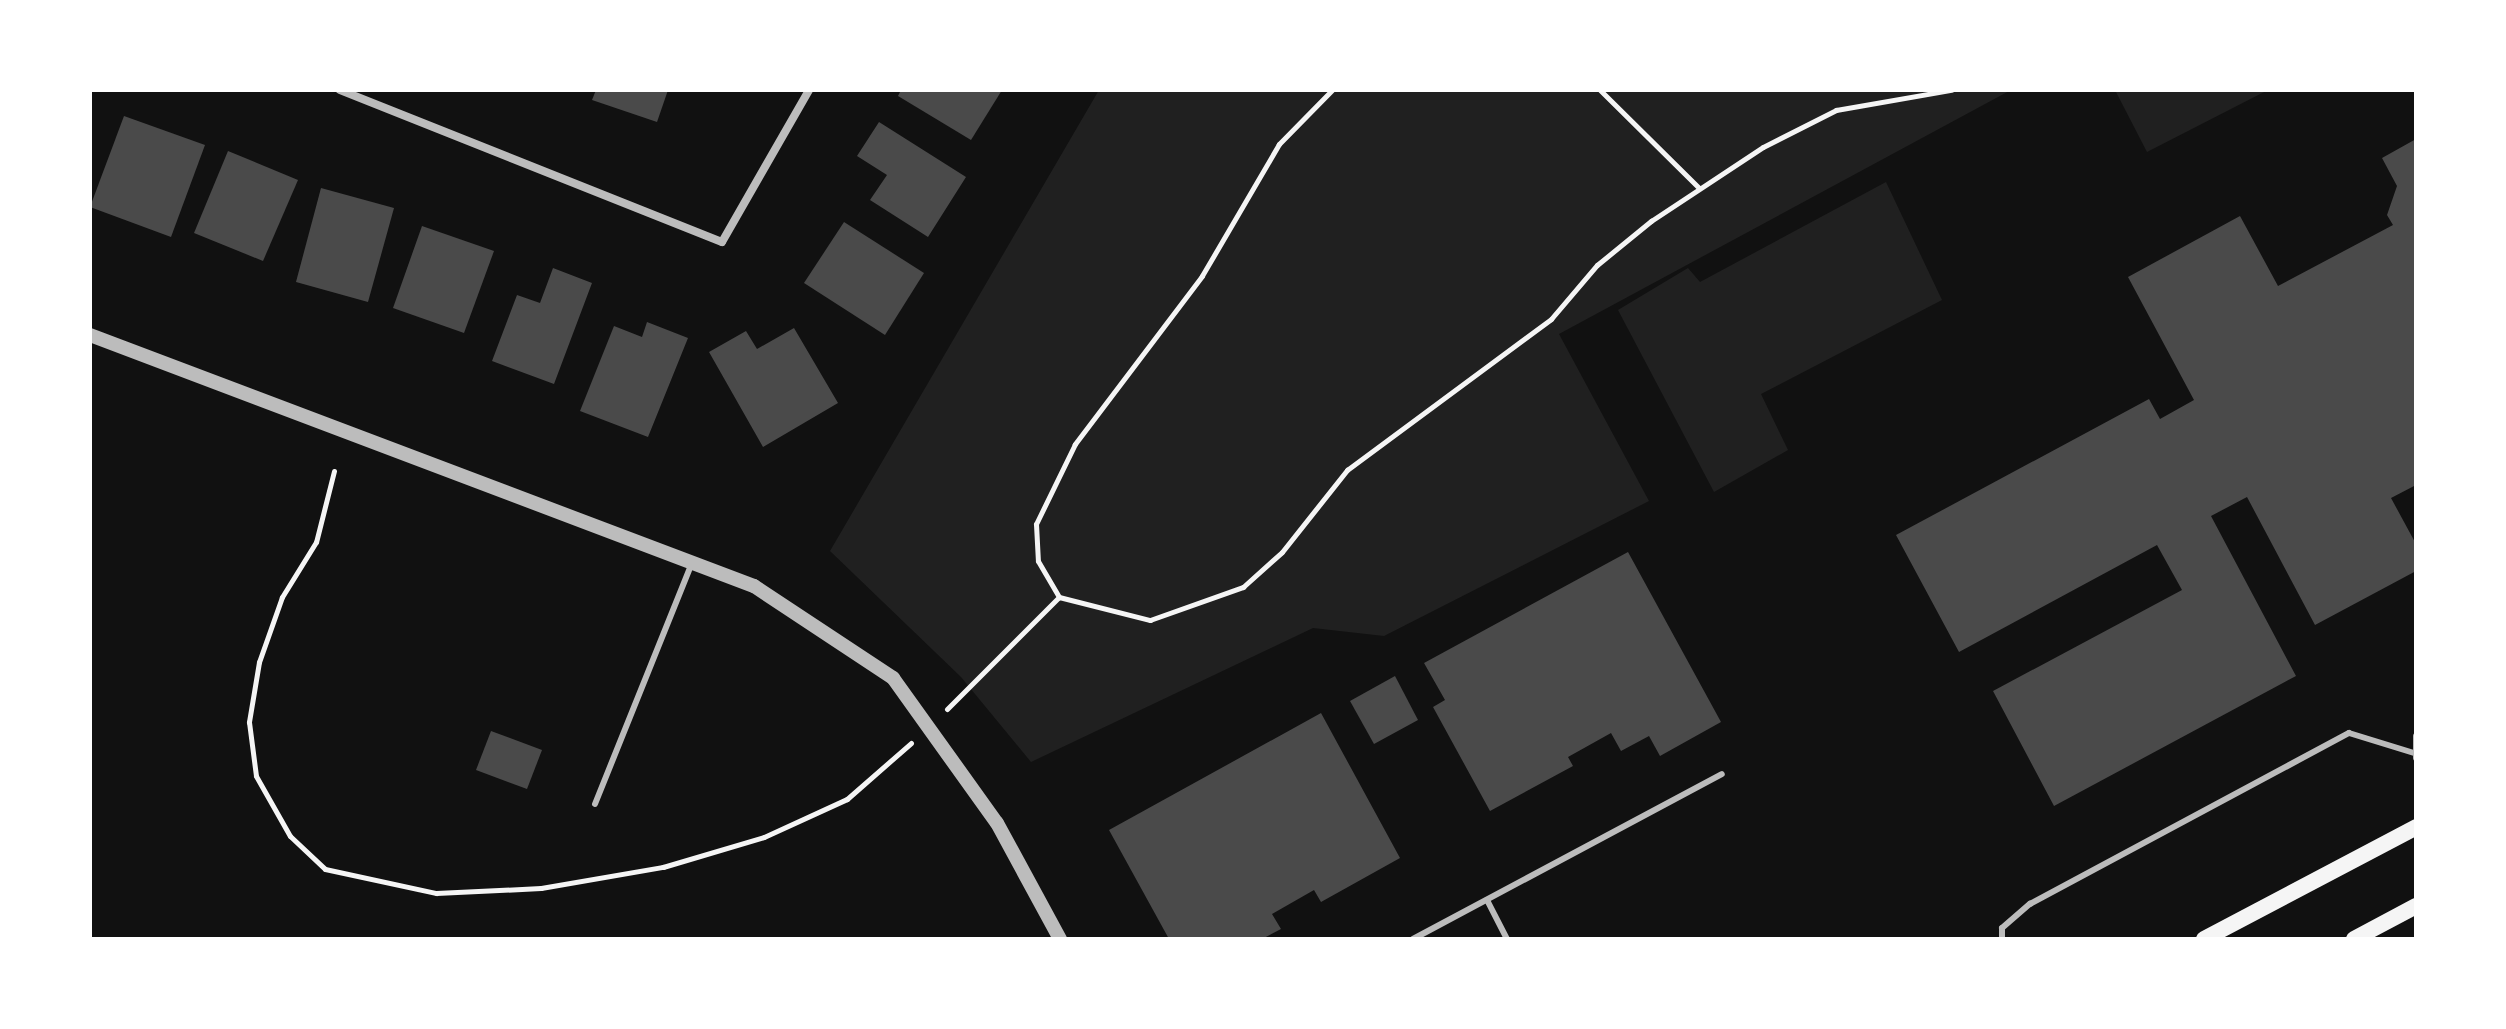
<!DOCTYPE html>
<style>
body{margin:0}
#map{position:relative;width:2506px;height:1029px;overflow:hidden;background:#111;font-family:Inter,sans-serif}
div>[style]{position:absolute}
.green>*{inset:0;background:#202020}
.building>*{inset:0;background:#4a4a4a}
.path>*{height:5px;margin:-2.5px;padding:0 2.5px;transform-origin:2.5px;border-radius:2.5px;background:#f5f5f5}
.service>*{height:6px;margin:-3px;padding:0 3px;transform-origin:3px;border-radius:3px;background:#bcbcbc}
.minor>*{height:8px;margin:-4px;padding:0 4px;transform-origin:4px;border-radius:4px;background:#bcbcbc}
.tertiary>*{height:14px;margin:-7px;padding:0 7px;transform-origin:7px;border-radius:7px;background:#bcbcbc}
.secondary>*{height:16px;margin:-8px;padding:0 8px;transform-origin:8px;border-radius:8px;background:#f5f5f5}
span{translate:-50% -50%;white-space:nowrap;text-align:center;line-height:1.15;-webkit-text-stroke:6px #fff;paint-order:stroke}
.frame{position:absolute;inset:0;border:92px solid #fff;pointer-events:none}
</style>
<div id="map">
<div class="green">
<div style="clip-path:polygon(1099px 90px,2011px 90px,1559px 334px,1649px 501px,1384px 636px,1313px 628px,1031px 762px,961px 677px,830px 551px)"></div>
<div style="clip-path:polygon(2115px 90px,2268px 90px,2147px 152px)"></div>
<div style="clip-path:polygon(1886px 182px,1942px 300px,1761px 394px,1788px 450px,1714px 492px,1618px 310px,1688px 268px,1700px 282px)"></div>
</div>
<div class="building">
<div style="clip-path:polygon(596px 90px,668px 90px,657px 122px,592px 100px)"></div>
<div style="clip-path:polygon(901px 90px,1002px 90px,971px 140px,898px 96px)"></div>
<div style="clip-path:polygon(124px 116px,205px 145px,171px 237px,90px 207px)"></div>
<div style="clip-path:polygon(879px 122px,966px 177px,928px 237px,870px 200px,887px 175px,857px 156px)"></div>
<div style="clip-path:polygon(2416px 139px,2416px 485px,2391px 498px,2416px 544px,2416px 571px,2315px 625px,2247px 497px,2211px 516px,2296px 676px,2054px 806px,1993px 691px,2182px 590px,2157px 545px,1959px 652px,1896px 535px,2149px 399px,2160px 419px,2194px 400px,2128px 277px,2240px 216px,2278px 286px,2393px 225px,2387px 215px,2397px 186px,2382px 158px)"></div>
<div style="clip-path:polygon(228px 151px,298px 180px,263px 261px,194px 233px)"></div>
<div style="clip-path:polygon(321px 188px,394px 208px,368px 302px,296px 282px)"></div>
<div style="clip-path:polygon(844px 222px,924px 273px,885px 335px,804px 283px)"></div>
<div style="clip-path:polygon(422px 226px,494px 251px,464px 333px,393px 308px)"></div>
<div style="clip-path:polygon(553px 268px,592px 283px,554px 384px,492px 361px,517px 295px,540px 303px)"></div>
<div style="clip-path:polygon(647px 322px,688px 338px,648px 437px,580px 411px,614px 326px,642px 337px)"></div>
<div style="clip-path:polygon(794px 328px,838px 403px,763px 447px,709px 352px,746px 331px,757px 349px)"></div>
<div style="clip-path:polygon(1628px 552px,1721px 722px,1660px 756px,1649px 736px,1621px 751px,1611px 733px,1568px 757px,1573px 766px,1490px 811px,1433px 707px,1445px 700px,1424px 663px)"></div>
<div style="clip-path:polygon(1395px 676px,1418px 720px,1374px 744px,1350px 701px)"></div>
<div style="clip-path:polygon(1321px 713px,1400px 858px,1321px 902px,1314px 890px,1272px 914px,1281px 929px,1262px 939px,1169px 939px,1109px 830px)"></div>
<div style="clip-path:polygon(491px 731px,542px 750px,527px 789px,476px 770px)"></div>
</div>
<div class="path">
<div style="left:1332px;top:90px;width:76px;rotate:134.5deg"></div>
<div style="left:1279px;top:144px;width:153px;rotate:120.3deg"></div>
<div style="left:1202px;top:276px;width:211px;rotate:127.1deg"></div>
<div style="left:1075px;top:444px;width:89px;rotate:116deg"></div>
<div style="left:1036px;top:524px;width:37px;rotate:87deg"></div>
<div style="left:1038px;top:561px;width:42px;rotate:59.7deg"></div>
<div style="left:1059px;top:597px;width:94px;rotate:14.2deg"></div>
<div style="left:1150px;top:620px;width:99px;rotate:-19.5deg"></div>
<div style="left:1243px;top:587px;width:52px;rotate:-41.9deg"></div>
<div style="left:1282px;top:552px;width:105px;rotate:-51.6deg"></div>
<div style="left:1347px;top:470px;width:254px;rotate:-36.5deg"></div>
<div style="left:1551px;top:319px;width:71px;rotate:-49.6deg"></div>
<div style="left:1597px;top:265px;width:70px;rotate:-39.2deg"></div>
<div style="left:1651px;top:221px;width:134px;rotate:-33.5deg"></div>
<div style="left:1763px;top:147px;width:82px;rotate:-26.9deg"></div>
<div style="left:1836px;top:110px;width:117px;rotate:-9.9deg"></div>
<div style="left:1600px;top:90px;width:139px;rotate:44.7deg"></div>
<div style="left:334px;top:471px;width:73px;rotate:104.2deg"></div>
<div style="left:316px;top:542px;width:65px;rotate:121.7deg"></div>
<div style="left:282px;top:597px;width:69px;rotate:109.5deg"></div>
<div style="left:259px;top:662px;width:61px;rotate:99.5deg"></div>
<div style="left:249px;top:722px;width:54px;rotate:82.6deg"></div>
<div style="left:256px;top:776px;width:69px;rotate:60.5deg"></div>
<div style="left:290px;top:836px;width:48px;rotate:43.3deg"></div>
<div style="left:325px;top:869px;width:114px;rotate:12.2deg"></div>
<div style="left:436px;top:893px;width:105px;rotate:-2.7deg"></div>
<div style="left:541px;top:888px;width:124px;rotate:-9.8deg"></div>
<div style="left:663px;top:867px;width:105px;rotate:-16.5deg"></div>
<div style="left:764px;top:837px;width:91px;rotate:-24.6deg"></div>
<div style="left:847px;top:799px;width:85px;rotate:-41.2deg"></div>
<div style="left:947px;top:709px;width:158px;rotate:-45deg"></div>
</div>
<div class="service">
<div style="left:2416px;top:736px;width:22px;rotate:90deg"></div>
<div style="left:595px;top:804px;width:260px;rotate:-68.1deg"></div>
<div style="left:1487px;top:900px;width:44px;rotate:62.9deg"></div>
<div style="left:1413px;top:939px;width:350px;rotate:-28.1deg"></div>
<div style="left:2002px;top:939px;width:11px;rotate:-90deg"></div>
<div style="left:2002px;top:928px;width:37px;rotate:-41deg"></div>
<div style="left:2030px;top:904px;width:362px;rotate:-28.2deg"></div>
<div style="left:2349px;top:733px;width:68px;rotate:17.1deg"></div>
</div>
<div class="minor">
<div style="left:340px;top:90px;width:411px;rotate:21.7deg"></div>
<div style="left:722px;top:242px;width:175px;rotate:-60.2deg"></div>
</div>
<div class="tertiary">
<div style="left:90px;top:335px;width:710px;rotate:20.71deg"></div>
<div style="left:754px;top:586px;width:167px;rotate:33.5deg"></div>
<div style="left:893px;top:678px;width:178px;rotate:54.4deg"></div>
<div style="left:997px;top:823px;width:132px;rotate:61.5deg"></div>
</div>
<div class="secondary">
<div style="left:2204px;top:939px;width:240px;rotate:-27.8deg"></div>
<div style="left:2354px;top:939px;width:70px;rotate:-28deg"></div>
</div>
<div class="frame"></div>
</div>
